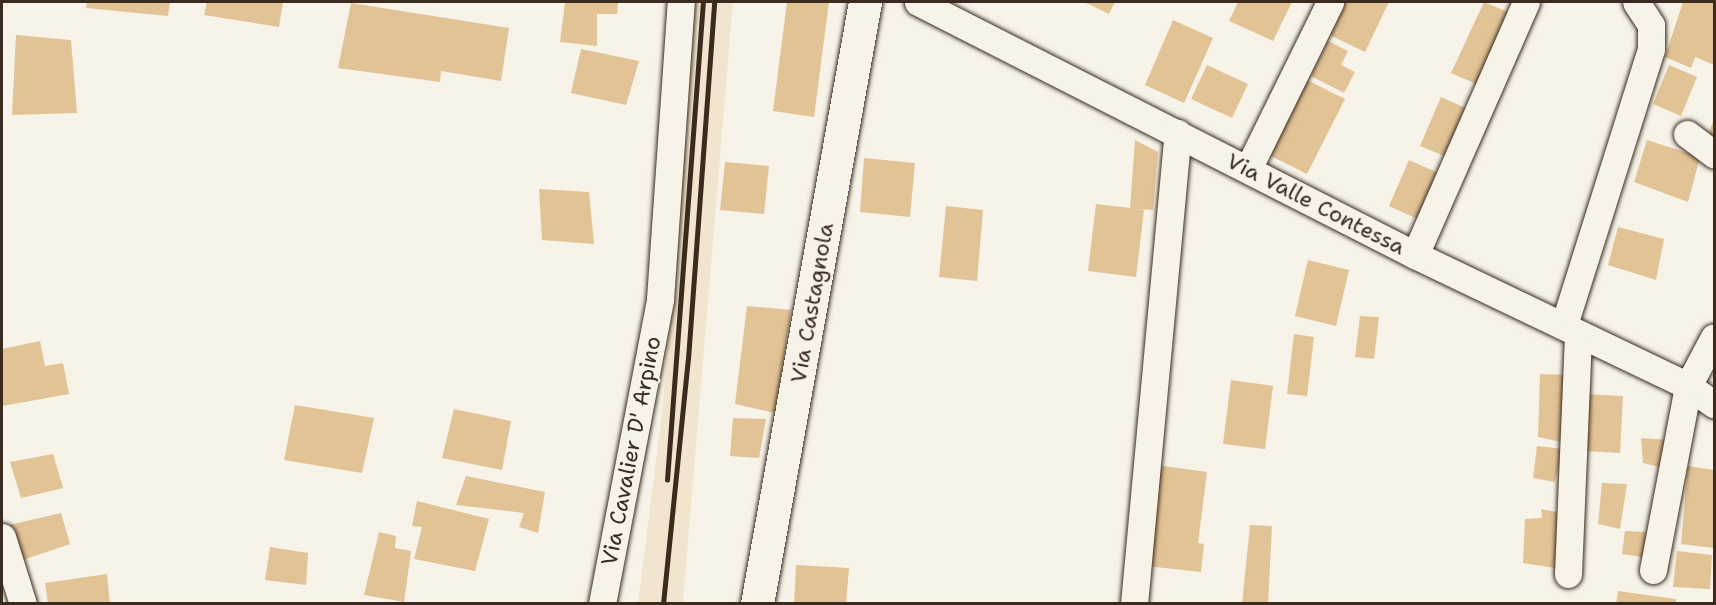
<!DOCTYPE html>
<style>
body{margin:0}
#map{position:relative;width:1716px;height:605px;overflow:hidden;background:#f7f3e8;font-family:"Shantell Sans",sans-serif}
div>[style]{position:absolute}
.built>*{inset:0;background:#f1e5cf}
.building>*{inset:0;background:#e2c395}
.roads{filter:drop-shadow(0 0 2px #3b2a1e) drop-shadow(0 0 2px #3b2a1e)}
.minor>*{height:27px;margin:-13.5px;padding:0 13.5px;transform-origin:13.5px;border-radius:13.5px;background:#f7f3e8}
.major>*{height:33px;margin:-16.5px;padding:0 16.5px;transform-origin:16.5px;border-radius:16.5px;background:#f7f3e8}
.rail>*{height:4.5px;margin:-2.25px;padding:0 2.25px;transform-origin:2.25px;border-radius:2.25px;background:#3b2a1e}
span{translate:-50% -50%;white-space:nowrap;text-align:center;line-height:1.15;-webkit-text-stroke:4.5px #f7f3e8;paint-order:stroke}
.street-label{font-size:22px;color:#3b2a1e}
.frame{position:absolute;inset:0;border:3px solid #3b2a1e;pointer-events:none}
</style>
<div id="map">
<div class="built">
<div style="clip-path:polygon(689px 2px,733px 2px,683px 603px,638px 604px,663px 404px,684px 147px)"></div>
</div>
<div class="building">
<div style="clip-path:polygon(87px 2px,170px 2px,168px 16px,86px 8px)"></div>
<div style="clip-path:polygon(207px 2px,283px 2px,279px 27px,204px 15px)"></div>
<div style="clip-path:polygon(565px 2px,618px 2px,617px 14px,597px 14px,597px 46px,560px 42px)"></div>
<div style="clip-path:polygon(787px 2px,829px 2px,814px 117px,773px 111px)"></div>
<div style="clip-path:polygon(1084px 2px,1115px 2px,1109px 14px)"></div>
<div style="clip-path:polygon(1238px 2px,1292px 2px,1273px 41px,1229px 21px)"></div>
<div style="clip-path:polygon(1346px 2px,1389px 2px,1365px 52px,1330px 35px)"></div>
<div style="clip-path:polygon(1484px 2px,1513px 14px,1481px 86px,1451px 73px)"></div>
<div style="clip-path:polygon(1683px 2px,1714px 2px,1714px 65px,1695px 57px,1691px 68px,1665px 57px)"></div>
<div style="clip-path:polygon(351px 3px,509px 28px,501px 81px,441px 71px,440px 82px,338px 68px)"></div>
<div style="clip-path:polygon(1173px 20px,1213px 38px,1184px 103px,1145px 85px)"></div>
<div style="clip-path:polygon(16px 35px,71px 40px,77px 113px,12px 115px)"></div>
<div style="clip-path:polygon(1328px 41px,1348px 51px,1341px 65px,1355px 72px,1344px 93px,1311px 76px)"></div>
<div style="clip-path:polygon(581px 49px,639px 61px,626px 105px,571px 93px)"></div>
<div style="clip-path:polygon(1207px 65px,1248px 84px,1232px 118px,1191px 99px)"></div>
<div style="clip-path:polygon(1669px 65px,1697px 77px,1681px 116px,1653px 104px)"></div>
<div style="clip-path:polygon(1307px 80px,1345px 99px,1307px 174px,1269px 155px)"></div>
<div style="clip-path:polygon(1441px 97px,1470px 110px,1449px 158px,1420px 146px)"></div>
<div style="clip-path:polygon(1714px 119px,1714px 141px,1707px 137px)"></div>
<div style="clip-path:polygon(1135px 140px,1158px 152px,1153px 210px,1135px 209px,1144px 210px,1136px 277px,1088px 271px,1096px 204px,1130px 208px)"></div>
<div style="clip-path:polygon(1647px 140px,1700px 157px,1688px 202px,1634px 182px)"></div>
<div style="clip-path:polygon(864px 158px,915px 163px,910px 217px,860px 212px)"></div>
<div style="clip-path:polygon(1409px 160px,1441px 174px,1420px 220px,1389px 206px)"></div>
<div style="clip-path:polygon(725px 162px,769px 166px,764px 214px,720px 210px)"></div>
<div style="clip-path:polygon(539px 189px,589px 192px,594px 244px,542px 240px)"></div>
<div style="clip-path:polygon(946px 206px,983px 210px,977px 281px,939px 277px)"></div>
<div style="clip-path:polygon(1618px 227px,1664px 239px,1656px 280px,1608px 265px)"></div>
<div style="clip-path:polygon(1308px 260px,1349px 270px,1336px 326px,1295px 316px)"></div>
<div style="clip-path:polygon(747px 306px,791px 310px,775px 413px,735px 404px)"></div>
<div style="clip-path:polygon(1360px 316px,1379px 317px,1374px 359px,1355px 357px)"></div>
<div style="clip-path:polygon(1294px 334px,1314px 337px,1307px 396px,1287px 394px)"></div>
<div style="clip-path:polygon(40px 341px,45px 366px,63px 363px,69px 394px,2px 406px,2px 349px)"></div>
<div style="clip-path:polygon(1540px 374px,1572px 375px,1566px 443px,1538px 437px)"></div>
<div style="clip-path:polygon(1231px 380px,1273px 386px,1265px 449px,1223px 444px)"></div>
<div style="clip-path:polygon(1584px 394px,1623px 396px,1620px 453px,1583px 451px)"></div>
<div style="clip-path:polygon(295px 405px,374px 418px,362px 473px,284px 460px)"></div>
<div style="clip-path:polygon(454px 409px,511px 421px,502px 470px,442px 458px)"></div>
<div style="clip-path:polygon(733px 418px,766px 419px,759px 458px,730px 456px)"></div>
<div style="clip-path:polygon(1641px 438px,1669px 440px,1667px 469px,1643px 463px)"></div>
<div style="clip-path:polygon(1537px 446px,1563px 449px,1555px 482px,1533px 478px)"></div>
<div style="clip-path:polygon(53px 454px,63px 488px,21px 498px,10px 462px)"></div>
<div style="clip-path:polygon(1156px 465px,1207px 472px,1198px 543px,1204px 544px,1201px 572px,1146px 566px,1158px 503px,1152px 503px)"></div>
<div style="clip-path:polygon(1688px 466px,1714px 470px,1714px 548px,1681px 544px)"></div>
<div style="clip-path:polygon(466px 476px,545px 492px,538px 533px,519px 527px,524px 513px,456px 505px)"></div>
<div style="clip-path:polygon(1602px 483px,1627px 484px,1620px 529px,1598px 524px)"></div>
<div style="clip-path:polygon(417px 501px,489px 519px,475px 571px,414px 559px,422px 527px,412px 526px)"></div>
<div style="clip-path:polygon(1541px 509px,1562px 513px,1555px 568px,1523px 563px,1525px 519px,1542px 518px)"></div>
<div style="clip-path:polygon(61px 513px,70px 544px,17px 562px,5px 526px)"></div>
<div style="clip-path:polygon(1250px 525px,1272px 526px,1268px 604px,1242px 604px)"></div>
<div style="clip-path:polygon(1625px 531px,1646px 532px,1643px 557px,1622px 554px)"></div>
<div style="clip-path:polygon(379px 532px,396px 536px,395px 548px,411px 551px,404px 602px,364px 595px)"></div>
<div style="clip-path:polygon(270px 547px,308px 553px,306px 585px,265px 580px)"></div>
<div style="clip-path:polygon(1677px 551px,1712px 555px,1710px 589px,1673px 587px)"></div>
<div style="clip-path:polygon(796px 565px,849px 568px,846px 604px,794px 604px)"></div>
<div style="clip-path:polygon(107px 574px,110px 604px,48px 604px,45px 583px)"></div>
<div style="clip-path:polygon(1618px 591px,1676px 599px,1676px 604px,1616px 604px)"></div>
</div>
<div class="roads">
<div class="minor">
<div style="left:918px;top:2px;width:558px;rotate:26.98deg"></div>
<div style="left:1415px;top:255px;width:303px;rotate:25.6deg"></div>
<div style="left:1688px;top:386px;width:32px;rotate:35deg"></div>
<div style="left:1687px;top:134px;width:34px;rotate:37deg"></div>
<div style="left:1248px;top:169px;width:186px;rotate:-63.8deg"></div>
<div style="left:1415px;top:255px;width:276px;rotate:-66.3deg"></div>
<div style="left:1564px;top:325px;width:289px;rotate:-72.5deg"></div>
<div style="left:1651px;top:49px;width:24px;rotate:-90deg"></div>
<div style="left:1651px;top:25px;width:27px;rotate:-123deg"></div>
<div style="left:2px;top:537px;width:70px;rotate:72.6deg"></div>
<div style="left:1653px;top:570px;width:187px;rotate:-79.2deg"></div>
<div style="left:1688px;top:386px;width:55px;rotate:-62deg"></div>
<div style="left:1568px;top:574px;width:240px;rotate:-87.6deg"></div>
<div style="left:602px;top:604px;width:310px;rotate:-79.2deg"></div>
<div style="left:660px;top:299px;width:298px;rotate:-86deg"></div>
<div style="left:1134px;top:604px;width:473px;rotate:-84.7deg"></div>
</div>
<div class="major">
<div style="left:757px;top:604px;width:612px;rotate:-79.83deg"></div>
</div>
</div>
<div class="rail">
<div style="left:667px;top:480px;width:479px;rotate:-85.7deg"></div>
<div style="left:663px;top:604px;width:246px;rotate:-84.2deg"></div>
<div style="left:688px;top:359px;width:358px;rotate:-85.8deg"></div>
</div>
<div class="street-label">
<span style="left:1316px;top:204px;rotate:27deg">Via Valle Contessa</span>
<span style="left:812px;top:303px;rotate:-80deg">Via Castagnola</span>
<span style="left:631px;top:451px;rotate:-79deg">Via Cavalier D' Arpino</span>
</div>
<div class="frame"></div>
</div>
